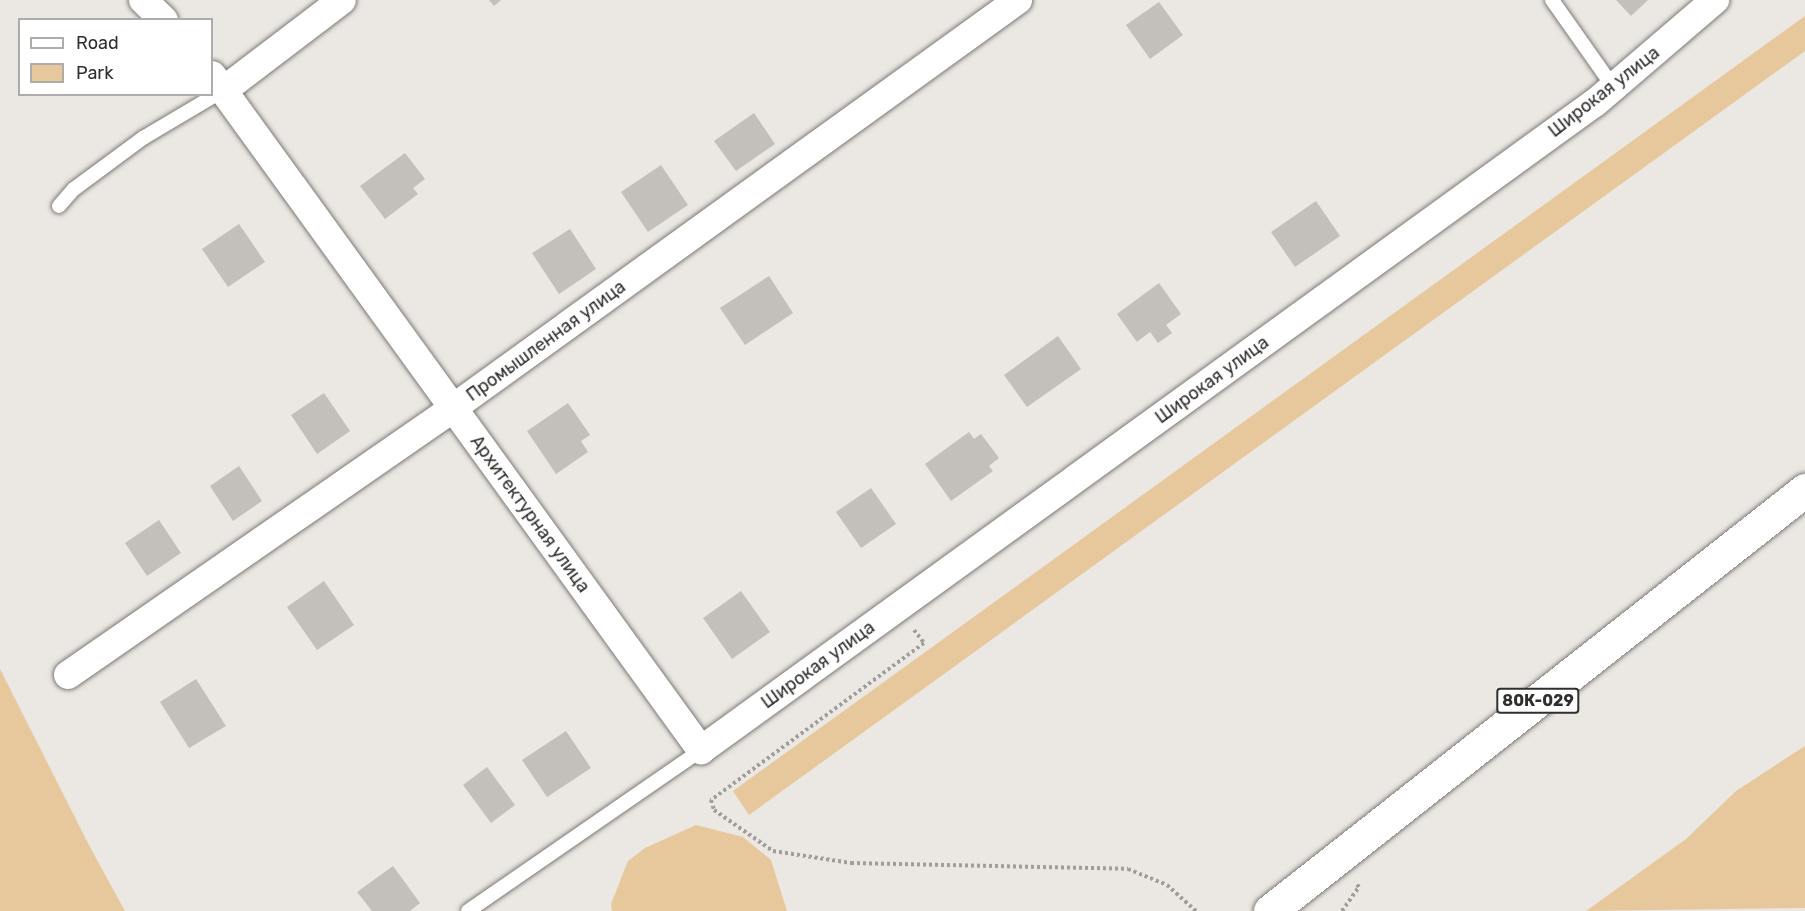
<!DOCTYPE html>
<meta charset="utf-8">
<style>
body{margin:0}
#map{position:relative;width:1805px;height:911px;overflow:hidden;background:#ebe7e2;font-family:Rubik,sans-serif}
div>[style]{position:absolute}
.green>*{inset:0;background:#e7c89d}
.building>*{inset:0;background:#c3bfba}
.path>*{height:4px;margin-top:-2px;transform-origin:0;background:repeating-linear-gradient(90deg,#a19e9a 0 3px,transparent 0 6px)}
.roads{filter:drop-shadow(0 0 2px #7d7a75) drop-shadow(0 0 2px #7d7a75)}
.service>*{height:14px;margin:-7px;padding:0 7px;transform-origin:7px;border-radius:7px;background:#fff}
.minor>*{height:28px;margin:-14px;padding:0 14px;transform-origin:14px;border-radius:14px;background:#fff}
.primary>*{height:33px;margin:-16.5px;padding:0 16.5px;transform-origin:16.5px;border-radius:16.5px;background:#fff}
span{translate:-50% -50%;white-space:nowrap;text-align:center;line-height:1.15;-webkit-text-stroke:6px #fff;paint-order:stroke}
.shield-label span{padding:2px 4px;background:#fff;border:2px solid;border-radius:4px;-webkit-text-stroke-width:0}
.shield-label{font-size:16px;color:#312f2d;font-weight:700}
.street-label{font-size:18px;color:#312f2d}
.legend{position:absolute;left:18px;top:18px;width:195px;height:78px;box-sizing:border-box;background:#fff;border:2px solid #adacab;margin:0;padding:8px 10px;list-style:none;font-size:18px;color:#312f2d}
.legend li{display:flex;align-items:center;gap:12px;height:30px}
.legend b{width:30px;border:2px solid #adacab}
</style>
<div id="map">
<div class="green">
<div style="clip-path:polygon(1805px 16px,1805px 51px,749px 815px,733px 791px)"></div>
<div style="clip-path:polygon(0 669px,91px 849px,125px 911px,0 911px)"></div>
<div style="clip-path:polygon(1805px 746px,1805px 908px,1586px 911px,1686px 839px,1736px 791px)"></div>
<div style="clip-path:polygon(696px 825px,743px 837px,771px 860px,787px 911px,612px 911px,611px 904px,628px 861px,645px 848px)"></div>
</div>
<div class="building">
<div style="clip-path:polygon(489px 0,501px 0,494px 6px)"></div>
<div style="clip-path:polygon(1616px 0,1648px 0,1631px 16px)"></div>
<div style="clip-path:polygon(1159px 2px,1183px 35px,1150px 59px,1126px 25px)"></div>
<div style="clip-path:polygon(754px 113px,775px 144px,736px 171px,714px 141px)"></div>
<div style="clip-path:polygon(405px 153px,425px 179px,413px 188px,418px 194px,385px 219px,360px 186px)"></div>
<div style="clip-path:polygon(661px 165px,688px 205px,648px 232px,621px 192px)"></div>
<div style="clip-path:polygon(1316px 201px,1340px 236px,1295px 267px,1271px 232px)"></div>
<div style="clip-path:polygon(239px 224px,265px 262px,228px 287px,202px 249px)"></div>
<div style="clip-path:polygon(570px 229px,596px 269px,559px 294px,532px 253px)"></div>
<div style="clip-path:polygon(769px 276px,793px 313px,745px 345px,720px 308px)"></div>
<div style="clip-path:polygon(1159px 283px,1181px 314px,1166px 325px,1172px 333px,1158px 343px,1150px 332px,1137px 342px,1117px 314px)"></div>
<div style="clip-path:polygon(1058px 336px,1081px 369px,1027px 407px,1004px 375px)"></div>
<div style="clip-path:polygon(324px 393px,350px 431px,317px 454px,291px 415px)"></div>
<div style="clip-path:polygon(568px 403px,590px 435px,581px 441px,588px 452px,556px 474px,527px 431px)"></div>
<div style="clip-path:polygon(969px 432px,974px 439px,981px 434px,999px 458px,989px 466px,993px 471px,951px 501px,925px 464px)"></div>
<div style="clip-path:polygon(239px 466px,262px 501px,233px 521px,210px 486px)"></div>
<div style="clip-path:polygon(871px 488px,896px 524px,861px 548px,836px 512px)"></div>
<div style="clip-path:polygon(159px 520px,181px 553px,147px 576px,125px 543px)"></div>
<div style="clip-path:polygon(324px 581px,354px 625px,317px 650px,287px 607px)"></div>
<div style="clip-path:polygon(741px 591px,770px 632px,732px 659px,703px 618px)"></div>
<div style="clip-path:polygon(196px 679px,226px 726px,189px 748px,160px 702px)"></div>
<div style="clip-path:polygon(566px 731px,591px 768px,547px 797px,522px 760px)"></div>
<div style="clip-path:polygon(487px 767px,515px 805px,491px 823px,463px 785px)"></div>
<div style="clip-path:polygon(393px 866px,420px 903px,410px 911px,372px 911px,357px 892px)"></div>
</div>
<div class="path">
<div style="left:914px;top:630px;width:16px;rotate:52deg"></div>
<div style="left:924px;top:643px;width:265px;rotate:143.6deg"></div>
<div style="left:711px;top:800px;width:10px;rotate:73deg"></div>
<div style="left:714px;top:810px;width:72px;rotate:34.8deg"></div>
<div style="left:773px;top:851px;width:79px;rotate:8.7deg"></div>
<div style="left:851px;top:863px;width:277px;rotate:1.2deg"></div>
<div style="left:1128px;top:869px;width:42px;rotate:22.3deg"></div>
<div style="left:1167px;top:885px;width:39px;rotate:42deg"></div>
<div style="left:1342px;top:911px;width:29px;rotate:-55deg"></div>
<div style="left:1359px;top:887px;width:6px;rotate:-129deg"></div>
</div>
<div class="roads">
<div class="service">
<div style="left:1552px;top:0;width:108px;rotate:54.8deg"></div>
<div style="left:59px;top:206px;width:23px;rotate:-49deg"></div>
<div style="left:74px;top:189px;width:86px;rotate:-36.5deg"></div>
<div style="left:143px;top:138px;width:94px;rotate:-30.7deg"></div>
<div style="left:468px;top:911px;width:283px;rotate:-34.6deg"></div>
</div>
<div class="minor">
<div style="left:143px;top:0;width:29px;rotate:44deg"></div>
<div style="left:212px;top:75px;width:834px;rotate:54.08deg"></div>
<div style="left:701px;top:750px;width:1105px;rotate:-35.91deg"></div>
<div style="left:1596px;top:102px;width:157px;rotate:-40.6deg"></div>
<div style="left:224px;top:90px;width:148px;rotate:-37.3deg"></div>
<div style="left:68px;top:675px;width:469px;rotate:-34.7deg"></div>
<div style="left:453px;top:408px;width:697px;rotate:-35.83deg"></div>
</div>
<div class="primary">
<div style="left:1270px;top:911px;width:681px;rotate:-38.2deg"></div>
</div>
</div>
<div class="shield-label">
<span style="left:1538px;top:701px">80К-029</span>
</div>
<div class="street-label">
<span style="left:1604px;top:92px;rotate:-38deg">Широкая улица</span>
<span style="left:546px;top:341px;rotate:-36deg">Промышленная улица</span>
<span style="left:1212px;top:380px;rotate:-36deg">Широкая улица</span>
<span style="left:530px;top:514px;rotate:54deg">Архитектурная улица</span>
<span style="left:818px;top:665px;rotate:-36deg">Широкая улица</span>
</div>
<ul class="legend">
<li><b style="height:8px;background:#fff"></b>Road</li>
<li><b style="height:16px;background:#e7c89d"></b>Park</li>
</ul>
</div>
